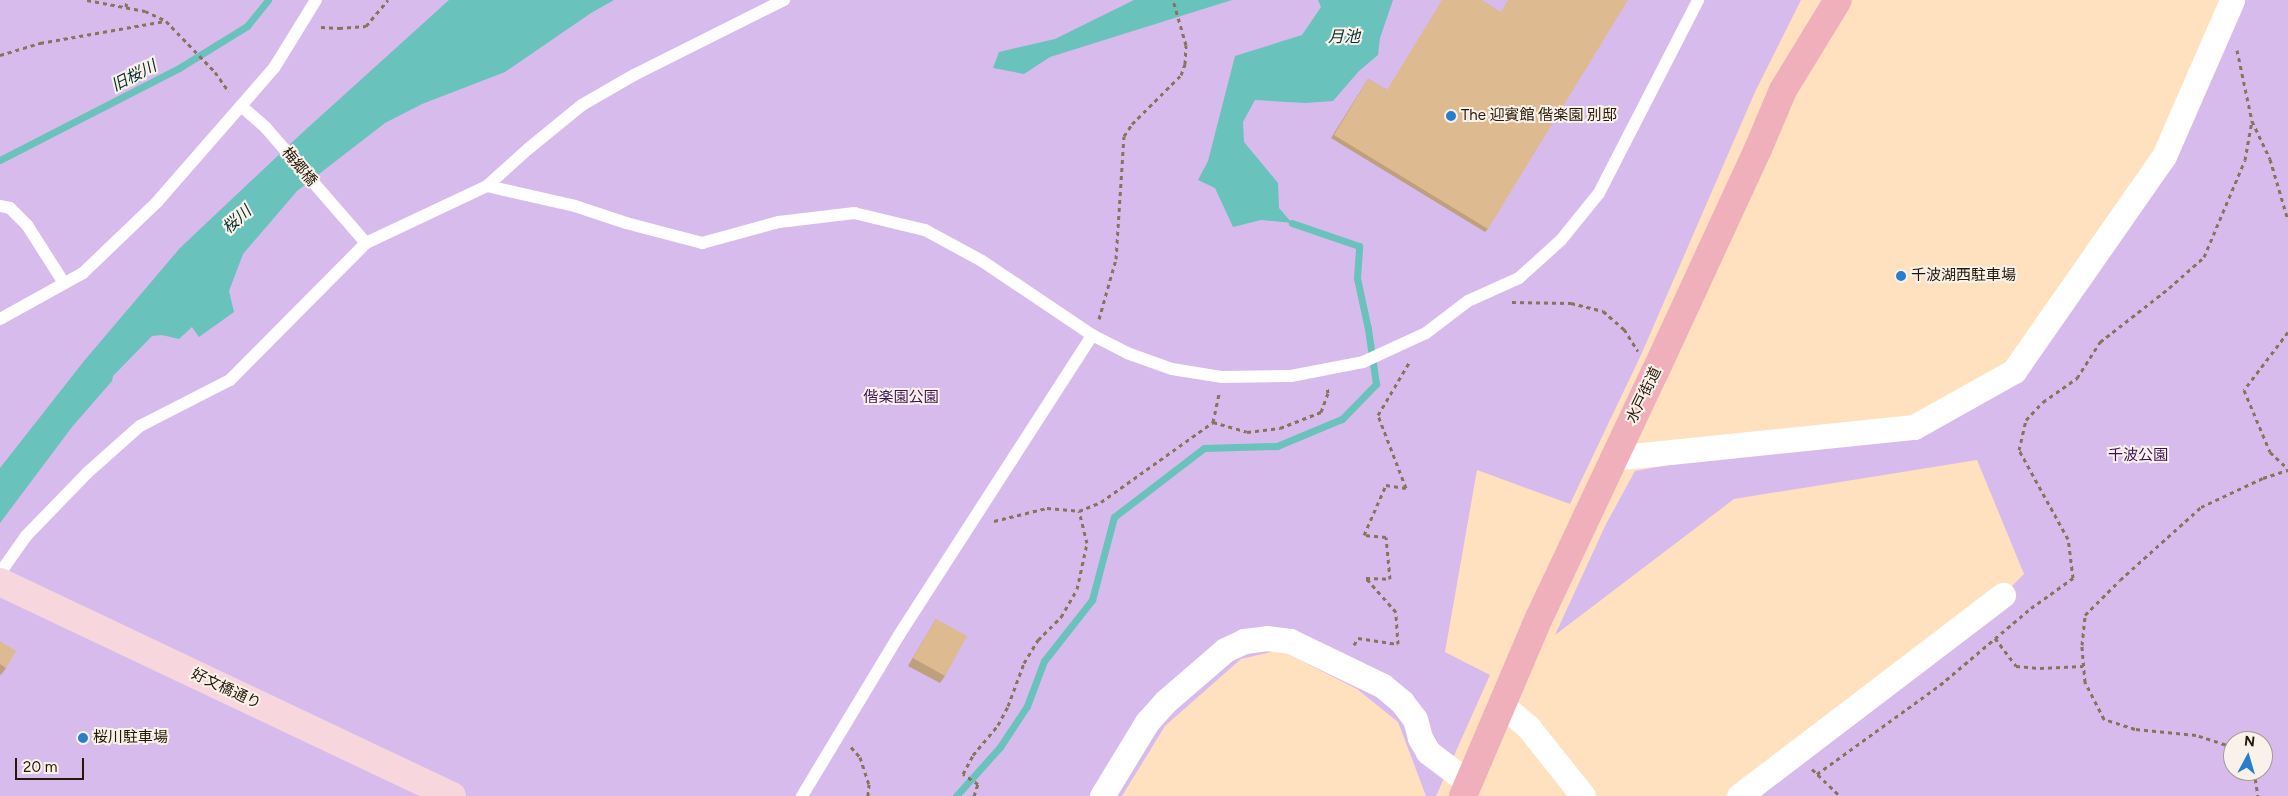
<!DOCTYPE html>
<meta charset="utf-8">
<style>
body{margin:0}
#map{position:relative;width:2288px;height:796px;overflow:hidden;background:#ffe1bf;font-family:Figtree,"Noto Sans JP",sans-serif}
div>[style]{position:absolute}
.green>*{inset:0;background:#d6bbec}
.water>*{inset:0;background:#69c2bc}
.stream>*{height:7px;margin:-3.5px;padding:0 3.5px;transform-origin:3.5px;border-radius:3.5px;background:#69c2bc}
.path>*{height:3px;margin-top:-1.5px;transform-origin:0;background:repeating-linear-gradient(90deg,#88745b 0 4px,transparent 0 8px)}
.lane>*{height:12px;margin:-6px;padding:0 6px;transform-origin:6px;border-radius:6px;background:#fff}
.street>*{height:25px;margin:-12.5px;padding:0 12.5px;transform-origin:12.5px;border-radius:12.5px;background:#fff}
.secondary>*{height:28px;margin:-14px;padding:0 14px;transform-origin:14px;border-radius:14px;background:#f7d7dd}
.primary>*{height:28px;margin:-14px;padding:0 14px;transform-origin:14px;border-radius:14px;background:#efb0bb}
.wall>*{inset:0;background:#bfa07d}
.building>*{inset:0;background:#deba91}
.dots>*{width:14px;height:14px;translate:-50% -50%;box-sizing:border-box;border:2px solid #faf2ea;border-radius:50%}
span{translate:-50% -50%;white-space:nowrap;text-align:center;line-height:1.15;-webkit-text-stroke:4px #faf2ea;paint-order:stroke}
.poi-label{font-size:15px;color:#251808}
.left{translate:0 -50%;text-align:left}
.street-label{font-size:15px;color:#251808}
.park-label{font-size:15px;color:#3d1356}
.water-label{font-size:16px;color:#04312f;font-style:italic}
.north{position:absolute;left:2223px;top:731px;width:50px;height:50px;box-sizing:border-box;background:#faf2ea;border:1px solid #a59b90;border-radius:50%;rotate:6deg;font-size:14px;font-weight:700;line-height:20px;text-align:center;color:#251808}
.north::after{content:'';display:block;margin:auto;width:18px;height:22px;background:#267ecc;clip-path:polygon(50% 0,100% 100%,50% 72%,0 100%)}
.scale{position:absolute;left:15px;top:758px;width:69px;height:22px;box-sizing:border-box;border:2px solid #251808;border-top:0;padding-left:6px;font-size:15px;line-height:18px;white-space:nowrap;color:#251808;-webkit-text-stroke:4px #faf2ea;paint-order:stroke}
</style>
<div id="map">
<div class="green">
<div style="clip-path:polygon(0 0,1801px 0,1755px 92px,1641px 355px,1570px 504px,1477px 470px,1445px 652px,1490px 675px,1436px 796px,1426px 796px,1398px 722px,1357px 689px,1280px 650px,1241px 659px,1165px 726px,1122px 796px,0 796px)"></div>
<div style="clip-path:polygon(evenodd,2234px 0,2288px 0,2288px 796px,1746px 796px,2003px 595px,2024px 574px,1977px 460px,1734px 499px,1555px 635px,1606px 524px,1635px 471px,1837px 435px,1914px 427px,2014px 371px,2164px 156px,2234px 0,2233px 741px,2263px 741px,2263px 771px,2233px 771px,2233px 741px)"></div>
</div>
<div class="water">
<div style="clip-path:polygon(449px 0,614px 0,591px 13px,505px 72px,422px 104px,385px 123px,297px 191px,243px 254px,229px 291px,234px 312px,199px 337px,192px 327px,179px 339px,162px 335px,152px 336px,113px 376px,112px 381px,72px 427px,0 523px,0 468px,84px 361px,180px 248px,302px 133px)"></div>
<div style="clip-path:polygon(1134px 0,1232px 0,1050px 57px,1024px 74px,993px 68px,999px 52px,1055px 39px)"></div>
<div style="clip-path:polygon(1318px 0,1393px 0,1380px 38px,1378px 55px,1359px 71px,1333px 101px,1305px 103px,1255px 100px,1243px 122px,1244px 142px,1278px 183px,1279px 208px,1292px 223px,1261px 220px,1233px 227px,1215px 188px,1198px 180px,1208px 161px,1235px 56px,1302px 35px,1321px 7px)"></div>
</div>
<div class="stream">
<div style="left:0;top:160px;width:201px;rotate:-27.2deg"></div>
<div style="left:179px;top:68px;width:80px;rotate:-31.7deg"></div>
<div style="left:247px;top:26px;width:33px;rotate:-51deg"></div>
<div style="left:956px;top:796px;width:66px;rotate:-48.1deg"></div>
<div style="left:1000px;top:747px;width:49px;rotate:-56.6deg"></div>
<div style="left:1027px;top:706px;width:48px;rotate:-69.3deg"></div>
<div style="left:1044px;top:661px;width:78px;rotate:-51.8deg"></div>
<div style="left:1092px;top:600px;width:86px;rotate:-75.2deg"></div>
<div style="left:1114px;top:517px;width:113px;rotate:-37.5deg"></div>
<div style="left:1204px;top:448px;width:73px;rotate:-1.6deg"></div>
<div style="left:1277px;top:446px;width:70px;rotate:-22.6deg"></div>
<div style="left:1342px;top:419px;width:49px;rotate:-45.8deg"></div>
<div style="left:1376px;top:384px;width:56px;rotate:-98.3deg"></div>
<div style="left:1368px;top:329px;width:52px;rotate:-102.2deg"></div>
<div style="left:1357px;top:278px;width:32px;rotate:-86deg"></div>
<div style="left:1359px;top:246px;width:71px;rotate:-161.1deg"></div>
</div>
<div class="path">
<div style="left:87px;top:0;width:59px;rotate:10.7deg"></div>
<div style="left:145px;top:11px;width:23px;rotate:25deg"></div>
<div style="left:166px;top:21px;width:71px;rotate:46.1deg"></div>
<div style="left:215px;top:72px;width:24px;rotate:55deg"></div>
<div style="left:126px;top:7px;width:7px;rotate:-82deg"></div>
<div style="left:321px;top:27px;width:18px;rotate:3deg"></div>
<div style="left:339px;top:28px;width:27px;rotate:-4deg"></div>
<div style="left:366px;top:26px;width:34px;rotate:-50deg"></div>
<div style="left:2237px;top:50px;width:73px;rotate:78.1deg"></div>
<div style="left:2252px;top:121px;width:42px;rotate:64.7deg"></div>
<div style="left:2270px;top:159px;width:64px;rotate:73.6deg"></div>
<div style="left:0;top:55px;width:42px;rotate:-16.7deg"></div>
<div style="left:40px;top:43px;width:127px;rotate:-10deg"></div>
<div style="left:1512px;top:302px;width:59px;rotate:1deg"></div>
<div style="left:1571px;top:303px;width:33px;rotate:14deg"></div>
<div style="left:1603px;top:311px;width:28px;rotate:41deg"></div>
<div style="left:1624px;top:329px;width:26px;rotate:58deg"></div>
<div style="left:1099px;top:319px;width:62px;rotate:-74.2deg"></div>
<div style="left:1116px;top:259px;width:123px;rotate:-86.3deg"></div>
<div style="left:1124px;top:136px;width:14px;rotate:-56deg"></div>
<div style="left:1132px;top:124px;width:69px;rotate:-45deg"></div>
<div style="left:1181px;top:75px;width:12px;rotate:-70deg"></div>
<div style="left:1185px;top:64px;width:19px;rotate:-87deg"></div>
<div style="left:1186px;top:45px;width:47px;rotate:-106.1deg"></div>
<div style="left:2288px;top:332px;width:73px;rotate:127.2deg"></div>
<div style="left:2244px;top:390px;width:67px;rotate:67.2deg"></div>
<div style="left:2270px;top:452px;width:25px;rotate:43deg"></div>
<div style="left:1213px;top:422px;width:35px;rotate:16deg"></div>
<div style="left:1247px;top:432px;width:33px;rotate:-7deg"></div>
<div style="left:1280px;top:428px;width:44px;rotate:-21.3deg"></div>
<div style="left:1321px;top:412px;width:20px;rotate:-70deg"></div>
<div style="left:1328px;top:393px;width:6px;rotate:-99deg"></div>
<div style="left:994px;top:521px;width:55px;rotate:-13.8deg"></div>
<div style="left:1047px;top:508px;width:32px;rotate:5deg"></div>
<div style="left:1079px;top:511px;width:24px;rotate:-22deg"></div>
<div style="left:1101px;top:502px;width:138px;rotate:-35.5deg"></div>
<div style="left:1213px;top:422px;width:29px;rotate:-78deg"></div>
<div style="left:1995px;top:638px;width:35px;rotate:53deg"></div>
<div style="left:2016px;top:666px;width:24px;rotate:5deg"></div>
<div style="left:2040px;top:668px;width:43px;rotate:-2.7deg"></div>
<div style="left:1354px;top:645px;width:8px;rotate:-60deg"></div>
<div style="left:1358px;top:638px;width:40px;rotate:8.5deg"></div>
<div style="left:1398px;top:644px;width:32px;rotate:-94deg"></div>
<div style="left:1396px;top:612px;width:45px;rotate:-131.4deg"></div>
<div style="left:1366px;top:578px;width:24px;rotate:2deg"></div>
<div style="left:1390px;top:579px;width:42px;rotate:-95.4deg"></div>
<div style="left:1386px;top:537px;width:22px;rotate:-175deg"></div>
<div style="left:1364px;top:535px;width:55px;rotate:-66.3deg"></div>
<div style="left:1386px;top:485px;width:20px;rotate:9deg"></div>
<div style="left:1406px;top:488px;width:78px;rotate:-111deg"></div>
<div style="left:1378px;top:415px;width:63px;rotate:-59.3deg"></div>
<div style="left:851px;top:747px;width:13px;rotate:48deg"></div>
<div style="left:860px;top:757px;width:28px;rotate:72deg"></div>
<div style="left:869px;top:784px;width:12px;rotate:95deg"></div>
<div style="left:2233px;top:747px;width:39px;rotate:-162deg"></div>
<div style="left:2196px;top:735px;width:61px;rotate:-174.4deg"></div>
<div style="left:2135px;top:729px;width:33px;rotate:-162deg"></div>
<div style="left:2104px;top:719px;width:42px;rotate:-117.2deg"></div>
<div style="left:2085px;top:682px;width:37px;rotate:-95deg"></div>
<div style="left:2082px;top:645px;width:30px;rotate:-84deg"></div>
<div style="left:2085px;top:615px;width:49px;rotate:-45deg"></div>
<div style="left:2120px;top:580px;width:109px;rotate:-42deg"></div>
<div style="left:2201px;top:507px;width:68px;rotate:-25.1deg"></div>
<div style="left:2263px;top:478px;width:26px;rotate:-18deg"></div>
<div style="left:1812px;top:769px;width:39px;rotate:44deg"></div>
<div style="left:2254px;top:771px;width:25px;rotate:81deg"></div>
<div style="left:1817px;top:774px;width:152px;rotate:-35.9deg"></div>
<div style="left:1940px;top:685px;width:119px;rotate:-40.2deg"></div>
<div style="left:2031px;top:608px;width:52px;rotate:-35.5deg"></div>
<div style="left:2073px;top:578px;width:39px;rotate:-97deg"></div>
<div style="left:2068px;top:539px;width:102px;rotate:-118.8deg"></div>
<div style="left:2019px;top:450px;width:31px;rotate:-77deg"></div>
<div style="left:2026px;top:420px;width:25px;rotate:-47deg"></div>
<div style="left:2043px;top:402px;width:42px;rotate:-35.2deg"></div>
<div style="left:2077px;top:378px;width:43px;rotate:-57.4deg"></div>
<div style="left:2100px;top:342px;width:88px;rotate:-38deg"></div>
<div style="left:2169px;top:288px;width:47px;rotate:-41.5deg"></div>
<div style="left:2204px;top:257px;width:105px;rotate:-67.1deg"></div>
<div style="left:2245px;top:160px;width:40px;rotate:-80deg"></div>
<div style="left:974px;top:796px;width:13px;rotate:-72deg"></div>
<div style="left:978px;top:784px;width:18px;rotate:-146deg"></div>
<div style="left:963px;top:774px;width:21px;rotate:-62deg"></div>
<div style="left:973px;top:755px;width:39px;rotate:-50deg"></div>
<div style="left:998px;top:725px;width:21px;rotate:-62deg"></div>
<div style="left:1008px;top:706px;width:46px;rotate:-69.6deg"></div>
<div style="left:1024px;top:663px;width:27px;rotate:-59deg"></div>
<div style="left:1038px;top:640px;width:33px;rotate:-45deg"></div>
<div style="left:1061px;top:617px;width:32px;rotate:-60deg"></div>
<div style="left:1077px;top:589px;width:47px;rotate:-77.7deg"></div>
<div style="left:1087px;top:543px;width:33px;rotate:-104deg"></div>
</div>
<div class="lane">
<div style="left:241px;top:106px;width:33px;rotate:41deg"></div>
<div style="left:266px;top:128px;width:152px;rotate:49deg"></div>
<div style="left:487px;top:186px;width:90px;rotate:12.8deg"></div>
<div style="left:575px;top:206px;width:54px;rotate:18.4deg"></div>
<div style="left:626px;top:223px;width:79px;rotate:14.7deg"></div>
<div style="left:702px;top:243px;width:80px;rotate:-15.3deg"></div>
<div style="left:779px;top:222px;width:76px;rotate:-6.8deg"></div>
<div style="left:854px;top:213px;width:73px;rotate:13.5deg"></div>
<div style="left:925px;top:230px;width:65px;rotate:28.5deg"></div>
<div style="left:982px;top:261px;width:133px;rotate:33.9deg"></div>
<div style="left:1092px;top:335px;width:39px;rotate:27deg"></div>
<div style="left:1127px;top:353px;width:48px;rotate:19.6deg"></div>
<div style="left:1172px;top:369px;width:51px;rotate:9.1deg"></div>
<div style="left:1222px;top:377px;width:69px;rotate:-0.8deg"></div>
<div style="left:1291px;top:376px;width:73px;rotate:-11deg"></div>
<div style="left:1363px;top:362px;width:69px;rotate:-24.7deg"></div>
<div style="left:1426px;top:333px;width:53px;rotate:-37.3deg"></div>
<div style="left:1468px;top:301px;width:56px;rotate:-24.3deg"></div>
<div style="left:1519px;top:278px;width:57px;rotate:-42.1deg"></div>
<div style="left:1561px;top:240px;width:60px;rotate:-51deg"></div>
<div style="left:1599px;top:193px;width:217px;rotate:-62.8deg"></div>
<div style="left:0;top:206px;width:10px;rotate:11deg"></div>
<div style="left:10px;top:208px;width:24px;rotate:45deg"></div>
<div style="left:27px;top:225px;width:69px;rotate:57.5deg"></div>
<div style="left:0;top:319px;width:95px;rotate:-29deg"></div>
<div style="left:83px;top:273px;width:103px;rotate:-43.8deg"></div>
<div style="left:157px;top:202px;width:178px;rotate:-48.9deg"></div>
<div style="left:274px;top:68px;width:80px;rotate:-58.3deg"></div>
<div style="left:0;top:573px;width:45px;rotate:-54.9deg"></div>
<div style="left:26px;top:536px;width:88px;rotate:-45.9deg"></div>
<div style="left:87px;top:473px;width:71px;rotate:-41.6deg"></div>
<div style="left:140px;top:426px;width:101px;rotate:-27.1deg"></div>
<div style="left:230px;top:380px;width:193px;rotate:-45.2deg"></div>
<div style="left:366px;top:243px;width:134px;rotate:-25.2deg"></div>
<div style="left:487px;top:186px;width:55px;rotate:-42.1deg"></div>
<div style="left:528px;top:149px;width:70px;rotate:-39.2deg"></div>
<div style="left:582px;top:105px;width:60px;rotate:-30deg"></div>
<div style="left:634px;top:75px;width:168px;rotate:-26.6deg"></div>
<div style="left:802px;top:796px;width:188px;rotate:-58.9deg"></div>
<div style="left:899px;top:635px;width:357px;rotate:-57.2deg"></div>
</div>
<div class="street">
<div style="left:1613px;top:458px;width:303px;rotate:-5.9deg"></div>
<div style="left:1914px;top:427px;width:115px;rotate:-29.2deg"></div>
<div style="left:2014px;top:371px;width:262px;rotate:-55.1deg"></div>
<div style="left:2164px;top:156px;width:170px;rotate:-66.4deg"></div>
<div style="left:1502px;top:705px;width:35px;rotate:40deg"></div>
<div style="left:1529px;top:728px;width:87px;rotate:51.5deg"></div>
<div style="left:1102px;top:796px;width:87px;rotate:-58.7deg"></div>
<div style="left:1147px;top:722px;width:28px;rotate:-48deg"></div>
<div style="left:1166px;top:701px;width:78px;rotate:-40.8deg"></div>
<div style="left:1225px;top:650px;width:21px;rotate:-25deg"></div>
<div style="left:1244px;top:641px;width:23px;rotate:-7deg"></div>
<div style="left:1267px;top:638px;width:23px;rotate:7deg"></div>
<div style="left:1290px;top:641px;width:103px;rotate:25.8deg"></div>
<div style="left:1383px;top:686px;width:25px;rotate:40deg"></div>
<div style="left:1402px;top:702px;width:21px;rotate:53deg"></div>
<div style="left:1415px;top:719px;width:20px;rotate:75deg"></div>
<div style="left:1420px;top:738px;width:16px;rotate:60deg"></div>
<div style="left:1428px;top:752px;width:51px;rotate:37.1deg"></div>
<div style="left:1739px;top:796px;width:332px;rotate:-37.3deg"></div>
</div>
<div class="secondary">
<div style="left:0;top:582px;width:500px;rotate:25.34deg"></div>
</div>
<div class="primary">
<div style="left:1463px;top:796px;width:194px;rotate:-66.9deg"></div>
<div style="left:1539px;top:618px;width:272px;rotate:-64.8deg"></div>
<div style="left:1655px;top:372px;width:246px;rotate:-65.2deg"></div>
<div style="left:1758px;top:149px;width:64px;rotate:-67deg"></div>
<div style="left:1783px;top:90px;width:105px;rotate:-58.6deg"></div>
</div>
<div class="wall">
<div style="clip-path:polygon(1368px 79px,1387px 90px,1488px 229px,1485px 232px,1331px 138px)"></div>
<div style="clip-path:polygon(936px 619px,945px 676px,940px 683px,908px 666px)"></div>
<div style="clip-path:polygon(0 641px,6px 668px,1px 675px,0 674px)"></div>
</div>
<div class="building">
<div style="clip-path:polygon(1442px 0,1482px 0,1501px 12px,1508px 0,1628px 0,1488px 229px,1334px 135px,1368px 79px,1387px 90px)"></div>
<div style="clip-path:polygon(936px 619px,967px 636px,945px 676px,913px 658px)"></div>
<div style="clip-path:polygon(0 641px,16px 651px,6px 668px,0 664px)"></div>
</div>
<div class="dots">
<div style="left:1451px;top:116px;background:#267ecc"></div>
<div style="left:1901px;top:276px;background:#267ecc"></div>
<div style="left:83px;top:738px;background:#267ecc"></div>
</div>
<div class="poi-label">
<span class="left" style="left:1461px;top:116px">The 迎賓館 偕楽園 別邸</span>
<span class="left" style="left:1911px;top:276px">千波湖西駐車場</span>
<span class="left" style="left:93px;top:738px">桜川駐車場</span>
</div>
<div class="street-label">
<span style="left:299px;top:167px;rotate:50deg">梅郷橋</span>
<span style="left:1644px;top:395px;rotate:-64deg">水戸街道</span>
<span style="left:226px;top:689px;rotate:25deg">好文橋通り</span>
</div>
<div class="park-label">
<span style="left:901px;top:398px">偕楽園公園</span>
<span style="left:2138px;top:456px">千波公園</span>
</div>
<div class="water-label">
<span style="left:1344px;top:37px">月池</span>
<span style="left:134px;top:76px;rotate:-27deg">旧桜川</span>
<span style="left:237px;top:220px;rotate:-42deg">桜川</span>
</div>
<div class="north">N</div>
<div class="scale">20 m</div>
</div>
